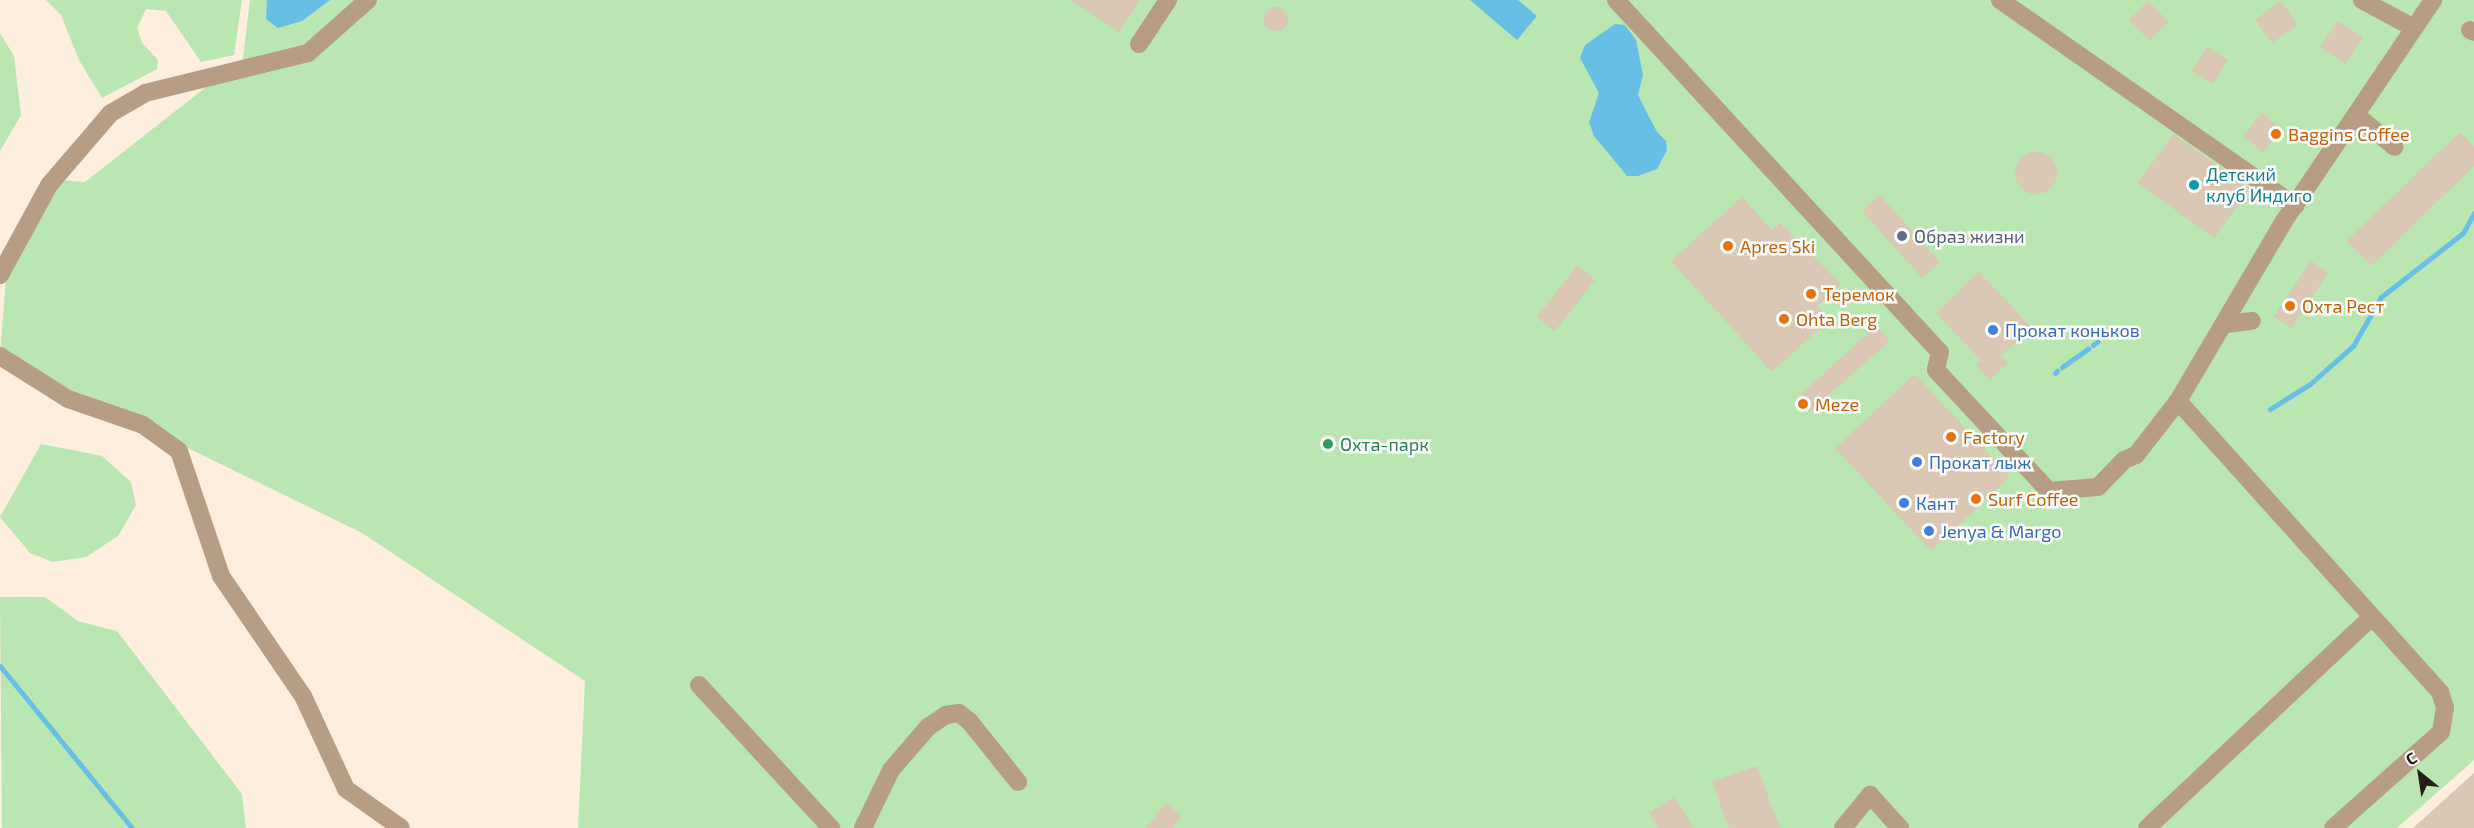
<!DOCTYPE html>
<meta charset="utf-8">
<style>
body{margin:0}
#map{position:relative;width:2474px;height:828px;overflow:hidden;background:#feeede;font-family:"Exo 2",sans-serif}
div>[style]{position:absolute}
.green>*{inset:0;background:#bae6b1}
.water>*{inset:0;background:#68bfe6}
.stream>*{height:5px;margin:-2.5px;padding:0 2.5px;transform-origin:2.5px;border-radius:2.5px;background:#68bfe6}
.building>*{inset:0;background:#dac7b4}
.round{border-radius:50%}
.minor>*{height:18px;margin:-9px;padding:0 9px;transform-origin:9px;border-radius:9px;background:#b69d84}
.dots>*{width:16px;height:16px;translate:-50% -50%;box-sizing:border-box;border:3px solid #fff;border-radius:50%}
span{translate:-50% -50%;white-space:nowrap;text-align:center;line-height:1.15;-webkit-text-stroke:5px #fff;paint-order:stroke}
.food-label{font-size:18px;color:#c56008}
.left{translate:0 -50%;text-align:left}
.culture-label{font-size:18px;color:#0d838f}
.service-label{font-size:18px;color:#4e5e75}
.shop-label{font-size:18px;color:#366cbe}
.leisure-label{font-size:18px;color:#27864d}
.north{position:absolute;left:2390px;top:744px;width:60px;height:60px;-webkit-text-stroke:4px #fff;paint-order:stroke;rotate:330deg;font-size:16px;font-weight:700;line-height:24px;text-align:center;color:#261f18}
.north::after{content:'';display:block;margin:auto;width:21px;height:27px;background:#261f18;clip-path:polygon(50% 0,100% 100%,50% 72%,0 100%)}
</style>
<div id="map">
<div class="green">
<div style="clip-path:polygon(46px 0,242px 0,234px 55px,201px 62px,166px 11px,146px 9px,137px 28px,142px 43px,158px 60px,157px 69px,102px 98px,79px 60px,61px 15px)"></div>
<div style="clip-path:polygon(250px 0,2474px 0,2474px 760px,2397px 828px,578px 828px,585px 681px,362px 533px,0 356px,6px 276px,61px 180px,85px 182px,243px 58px)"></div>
<div style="clip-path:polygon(0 33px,14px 56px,21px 115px,0 151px)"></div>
<div style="clip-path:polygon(41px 444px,102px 456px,131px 482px,136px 505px,118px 536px,86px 557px,53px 562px,30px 553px,0 517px)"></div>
<div style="clip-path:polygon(0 597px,45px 597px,78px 621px,117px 631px,242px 794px,246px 828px,2px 828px)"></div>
</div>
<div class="water">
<div style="clip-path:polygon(267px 0,330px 0,302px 21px,278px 28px,266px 19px)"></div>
<div style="clip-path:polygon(1470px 0,1518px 0,1537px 16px,1517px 40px)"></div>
<div style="clip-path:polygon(1615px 24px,1625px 25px,1636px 40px,1643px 75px,1638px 95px,1657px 132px,1666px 141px,1667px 150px,1657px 169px,1638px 176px,1627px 176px,1594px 136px,1589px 122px,1599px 93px,1580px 58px,1585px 45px)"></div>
</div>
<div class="stream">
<div style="left:2093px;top:345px;width:6px;rotate:-39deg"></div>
<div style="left:2062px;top:367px;width:32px;rotate:-35deg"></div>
<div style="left:2055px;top:373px;width:3px;rotate:-45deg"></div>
<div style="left:2270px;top:409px;width:47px;rotate:-32deg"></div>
<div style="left:2310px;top:384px;width:57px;rotate:-41.5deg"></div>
<div style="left:2353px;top:346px;width:56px;rotate:-60.3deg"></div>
<div style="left:2381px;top:297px;width:104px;rotate:-38deg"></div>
<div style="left:2463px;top:233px;width:23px;rotate:-61deg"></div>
<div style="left:0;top:666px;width:209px;rotate:50.8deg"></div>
</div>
<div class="building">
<div style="clip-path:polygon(1071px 0,1140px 0,1119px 32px)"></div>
<div style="clip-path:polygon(2148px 1px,2169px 22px,2150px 41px,2129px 20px)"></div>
<div style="clip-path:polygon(2281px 1px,2298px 25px,2272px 43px,2255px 20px)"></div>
<div class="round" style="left:1264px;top:7px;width:24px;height:24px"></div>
<div style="clip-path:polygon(2338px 21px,2363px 37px,2345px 64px,2320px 47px)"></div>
<div style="clip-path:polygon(2207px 47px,2228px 60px,2213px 84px,2192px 71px)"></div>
<div style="clip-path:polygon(2262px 113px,2282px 129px,2263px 152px,2243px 136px)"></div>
<div style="clip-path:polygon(2460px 132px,2474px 147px,2474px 166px,2371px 266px,2346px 241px)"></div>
<div style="clip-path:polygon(2173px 134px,2250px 188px,2214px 238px,2138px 183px)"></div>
<div class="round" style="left:2015px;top:152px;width:42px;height:42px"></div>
<div style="clip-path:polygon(1880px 195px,1940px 262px,1922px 278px,1862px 211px)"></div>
<div style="clip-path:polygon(1742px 197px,1772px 230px,1780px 223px,1841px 284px,1817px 306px,1829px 320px,1772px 372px,1671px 261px)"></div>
<div style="clip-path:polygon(2311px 261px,2328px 272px,2292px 328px,2274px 317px)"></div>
<div style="clip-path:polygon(1577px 266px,1595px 280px,1555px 331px,1537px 317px)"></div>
<div style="clip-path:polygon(1979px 272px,2031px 327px,2001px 356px,2008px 363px,1990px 380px,1976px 365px,1981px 360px,1936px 313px)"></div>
<div style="clip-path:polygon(1876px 326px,1890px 341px,1808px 413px,1796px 399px)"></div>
<div style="clip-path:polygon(1915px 374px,2010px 477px,1931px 551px,1835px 448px)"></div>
<div style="clip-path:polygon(1757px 766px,1780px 828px,1729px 828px,1712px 782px)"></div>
<div style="clip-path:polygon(2474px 773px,2474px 828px,2413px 828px)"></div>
<div style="clip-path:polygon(1675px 797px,1693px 828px,1658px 828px,1649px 813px)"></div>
<div style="clip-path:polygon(1166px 803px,1182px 816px,1172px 828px,1146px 828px)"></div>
</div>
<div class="minor">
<div style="left:1616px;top:0;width:478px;rotate:47.4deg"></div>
<div style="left:1940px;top:352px;width:18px;rotate:103deg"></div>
<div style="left:1936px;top:370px;width:166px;rotate:47deg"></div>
<div style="left:2049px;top:491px;width:49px;rotate:-4.7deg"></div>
<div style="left:2098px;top:487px;width:37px;rotate:-46deg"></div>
<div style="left:2124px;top:460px;width:13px;rotate:-23deg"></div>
<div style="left:2136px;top:455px;width:68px;rotate:-52.1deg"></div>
<div style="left:2178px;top:401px;width:209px;rotate:-59.5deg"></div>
<div style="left:2284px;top:221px;width:267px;rotate:-56deg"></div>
<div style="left:2000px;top:0;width:360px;rotate:34.9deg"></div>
<div style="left:2362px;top:0;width:59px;rotate:28.3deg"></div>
<div style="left:2470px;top:30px;width:4px;rotate:27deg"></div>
<div style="left:1139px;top:44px;width:53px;rotate:-56.6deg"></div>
<div style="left:2356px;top:115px;width:50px;rotate:39.4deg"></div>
<div style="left:0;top:275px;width:102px;rotate:-61.4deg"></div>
<div style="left:49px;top:185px;width:95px;rotate:-49.3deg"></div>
<div style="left:111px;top:113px;width:39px;rotate:-30deg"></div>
<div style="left:145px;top:93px;width:168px;rotate:-13.8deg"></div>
<div style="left:308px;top:53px;width:80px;rotate:-41.5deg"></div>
<div style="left:2226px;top:324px;width:26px;rotate:-7deg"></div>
<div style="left:0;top:356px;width:80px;rotate:32.3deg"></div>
<div style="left:68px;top:399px;width:79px;rotate:19.1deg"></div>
<div style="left:143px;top:425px;width:44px;rotate:35.8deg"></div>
<div style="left:179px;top:451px;width:132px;rotate:71.4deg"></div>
<div style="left:221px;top:576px;width:145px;rotate:55.7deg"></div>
<div style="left:303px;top:696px;width:102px;rotate:65.2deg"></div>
<div style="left:346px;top:789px;width:67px;rotate:35.3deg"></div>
<div style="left:2178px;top:401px;width:392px;rotate:48deg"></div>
<div style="left:2440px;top:692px;width:16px;rotate:72deg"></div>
<div style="left:2445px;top:707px;width:25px;rotate:99deg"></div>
<div style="left:2441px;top:732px;width:144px;rotate:138.4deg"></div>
<div style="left:699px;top:685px;width:195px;rotate:47.3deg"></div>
<div style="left:863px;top:828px;width:64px;rotate:-64.2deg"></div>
<div style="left:891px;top:770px;width:57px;rotate:-49.3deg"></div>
<div style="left:928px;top:727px;width:22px;rotate:-34deg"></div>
<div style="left:946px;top:715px;width:13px;rotate:-9deg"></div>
<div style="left:959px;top:713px;width:14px;rotate:39deg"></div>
<div style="left:970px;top:722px;width:77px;rotate:51.3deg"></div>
<div style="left:1843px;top:828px;width:43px;rotate:-50.7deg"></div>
<div style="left:1870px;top:795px;width:45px;rotate:47.7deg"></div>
<div style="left:2147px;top:828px;width:307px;rotate:-43.2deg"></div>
</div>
<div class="dots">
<div style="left:2276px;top:134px;background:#e8710a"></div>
<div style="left:2194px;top:185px;background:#0f9aa8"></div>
<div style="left:1902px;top:236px;background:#5c6f8a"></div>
<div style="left:1728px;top:246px;background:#e8710a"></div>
<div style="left:1811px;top:294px;background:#e8710a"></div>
<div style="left:2290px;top:306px;background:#e8710a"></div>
<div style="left:1784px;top:319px;background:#e8710a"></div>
<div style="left:1993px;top:330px;background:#3f7fe0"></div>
<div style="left:1803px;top:404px;background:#e8710a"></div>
<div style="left:1951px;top:437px;background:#e8710a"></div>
<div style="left:1328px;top:444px;background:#2e9e5b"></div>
<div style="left:1917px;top:462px;background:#3f7fe0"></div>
<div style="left:1976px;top:499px;background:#e8710a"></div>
<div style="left:1904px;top:503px;background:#3f7fe0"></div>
<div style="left:1929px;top:531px;background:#3f7fe0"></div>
</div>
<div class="food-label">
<span class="left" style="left:2288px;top:134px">Baggins Coffee</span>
<span class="left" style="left:1740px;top:246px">Apres Ski</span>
<span class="left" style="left:1823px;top:294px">Теремок</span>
<span class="left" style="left:2302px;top:306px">Охта Рест</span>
<span class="left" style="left:1796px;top:319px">Ohta Berg</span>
<span class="left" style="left:1815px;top:404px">Meze</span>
<span class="left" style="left:1963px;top:437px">Factory</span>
<span class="left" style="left:1988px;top:499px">Surf Coffee</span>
</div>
<div class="culture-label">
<span class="left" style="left:2206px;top:185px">Детский<br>клуб Индиго</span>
</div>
<div class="service-label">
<span class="left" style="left:1914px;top:236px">Образ жизни</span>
</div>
<div class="shop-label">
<span class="left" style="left:2005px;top:330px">Прокат коньков</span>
<span class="left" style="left:1929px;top:462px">Прокат лыж</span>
<span class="left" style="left:1916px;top:503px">Кант</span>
<span class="left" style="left:1941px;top:531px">Jenya &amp; Margo</span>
</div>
<div class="leisure-label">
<span class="left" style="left:1340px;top:444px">Охта-парк</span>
</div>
<div class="north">С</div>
</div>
